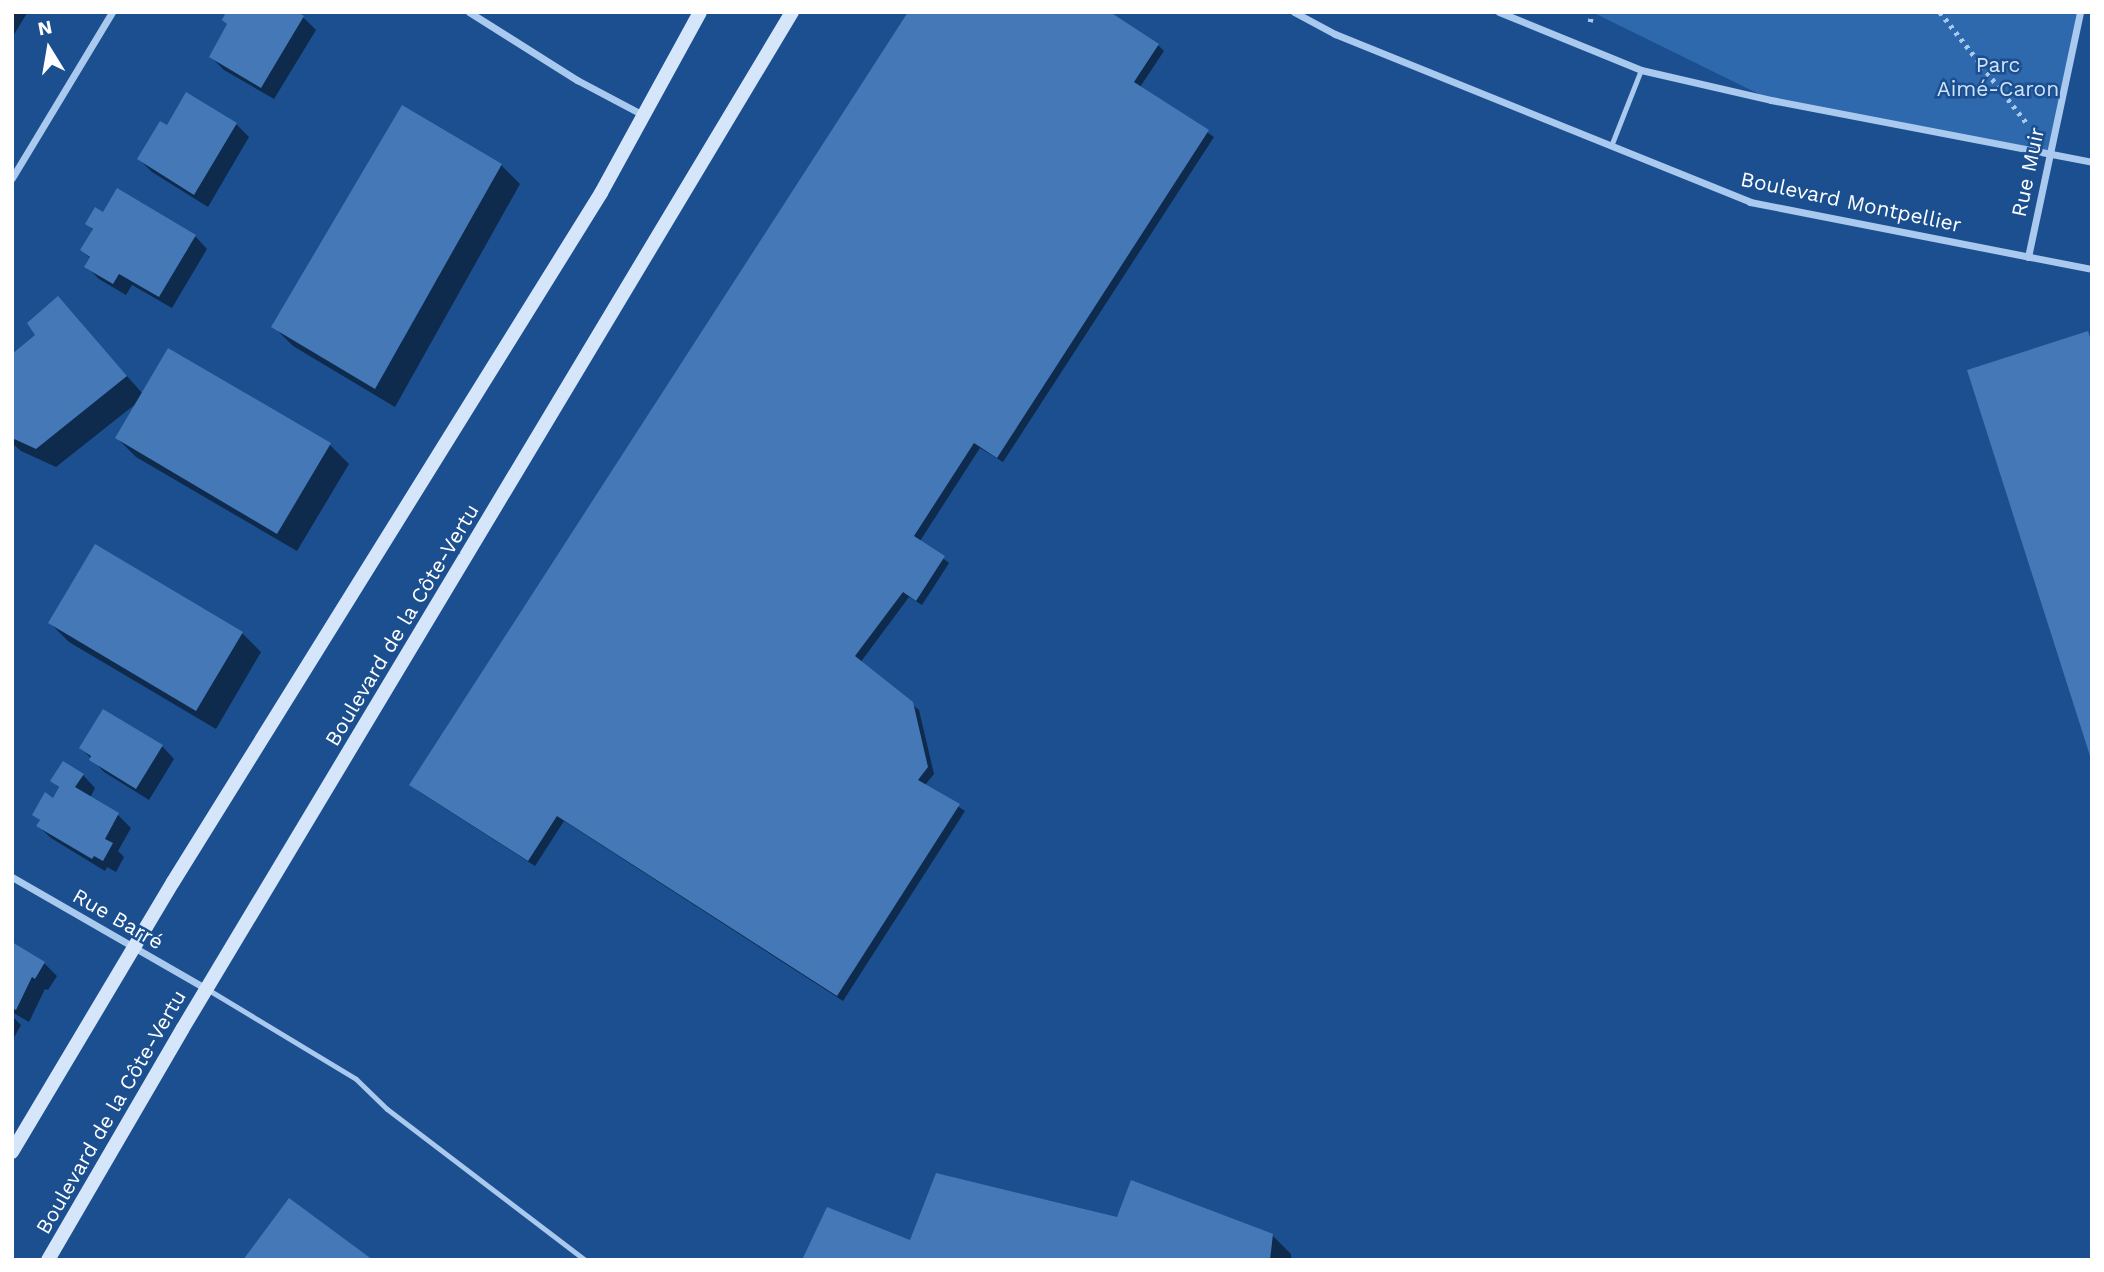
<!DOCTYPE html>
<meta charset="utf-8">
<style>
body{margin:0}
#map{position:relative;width:2104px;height:1272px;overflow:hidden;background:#1b4f8f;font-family:"Work Sans",sans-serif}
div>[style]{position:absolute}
.green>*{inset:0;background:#2e69ad}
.shadow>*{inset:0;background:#0007}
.building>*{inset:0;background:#4478b7}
.path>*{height:4.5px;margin-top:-2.25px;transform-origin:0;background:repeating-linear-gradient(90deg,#a9c9ee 0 3.5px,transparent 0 8.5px)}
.lane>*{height:5px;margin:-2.5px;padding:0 2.5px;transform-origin:2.5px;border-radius:2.5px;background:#a9c9ee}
.street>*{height:7px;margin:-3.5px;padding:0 3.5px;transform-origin:3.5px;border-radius:3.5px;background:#a9c9ee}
.secondary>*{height:14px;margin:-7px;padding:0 7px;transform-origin:7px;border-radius:7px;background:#d6e6fa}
span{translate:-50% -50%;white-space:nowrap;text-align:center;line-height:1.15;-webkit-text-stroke:5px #1b4f8f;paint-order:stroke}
.park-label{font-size:21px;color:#cfe3fa}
.street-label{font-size:21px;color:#fff}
.frame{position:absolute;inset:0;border:14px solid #fff;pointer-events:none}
.north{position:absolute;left:14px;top:14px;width:70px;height:70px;-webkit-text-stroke:5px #1b4f8f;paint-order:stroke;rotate:349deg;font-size:19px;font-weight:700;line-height:28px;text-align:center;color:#fff}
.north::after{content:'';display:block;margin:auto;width:24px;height:32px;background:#fff;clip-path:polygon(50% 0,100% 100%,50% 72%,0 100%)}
</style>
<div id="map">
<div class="green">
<div style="clip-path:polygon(1592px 12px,2080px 12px,2051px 153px,1771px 100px)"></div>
</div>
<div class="shadow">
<div style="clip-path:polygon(12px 12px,27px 13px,12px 38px)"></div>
<div style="clip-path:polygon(303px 17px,316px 30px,274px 99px,224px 70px,211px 57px,228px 25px)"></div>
<div style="clip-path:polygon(1158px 45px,1164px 51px,1140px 87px,1214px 137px,1003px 462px,980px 448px,920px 541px,949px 563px,922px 605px,909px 597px,860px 663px,919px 710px,934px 774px,925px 785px,965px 811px,843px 1001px,564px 821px,535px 866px,418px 791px,412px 785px)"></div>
<div style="clip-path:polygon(187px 94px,236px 124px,249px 137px,208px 207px,152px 172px,139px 159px,167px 127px)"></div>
<div style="clip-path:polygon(402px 107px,501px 165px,520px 184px,395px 407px,293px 346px,274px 327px)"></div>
<div style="clip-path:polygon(104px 215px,195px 236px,207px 249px,172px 308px,132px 285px,126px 295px,99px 279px,86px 266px,91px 259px,82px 250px,94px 231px,87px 224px)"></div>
<div style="clip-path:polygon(58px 299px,143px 394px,330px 445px,349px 464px,297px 551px,136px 457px,117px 438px,138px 402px,56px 467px,21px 451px,12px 443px,12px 357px,37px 335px)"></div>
<div style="clip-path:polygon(2087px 333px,2092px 337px,2092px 755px,1969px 371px)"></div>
<div style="clip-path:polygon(95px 547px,242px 633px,261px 652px,216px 729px,69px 642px,50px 623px)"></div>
<div style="clip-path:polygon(162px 746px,174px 759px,149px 800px,104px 772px,81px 748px)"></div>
<div style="clip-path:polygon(83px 775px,95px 788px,90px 798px,118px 815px,131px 828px,118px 851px,124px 857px,116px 872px,107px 867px,105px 871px,51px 838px,38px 826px,41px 821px,34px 815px,54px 800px,60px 789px,52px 781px)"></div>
<div style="clip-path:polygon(12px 944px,44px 963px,57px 976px,48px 990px,45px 989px,29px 1022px,12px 1012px)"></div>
<div style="clip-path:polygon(12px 1016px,21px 1025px,12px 1041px)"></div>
<div style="clip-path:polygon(1118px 1219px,1272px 1235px,1291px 1254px,1291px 1260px,804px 1260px,911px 1242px)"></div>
</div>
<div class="building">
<div style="clip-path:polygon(226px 12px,298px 12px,304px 16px,261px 88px,209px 57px,227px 24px,222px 20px)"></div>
<div style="clip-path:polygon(908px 12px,1110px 12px,1159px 44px,1134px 82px,1209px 130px,997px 458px,974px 443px,914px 536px,945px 556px,916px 601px,903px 592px,855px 656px,913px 702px,928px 767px,918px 780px,960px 804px,837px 996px,557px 816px,528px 861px,409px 785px)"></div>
<div style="clip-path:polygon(186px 92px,237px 123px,194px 195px,137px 159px,160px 121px,167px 125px)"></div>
<div style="clip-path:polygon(402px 105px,502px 164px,375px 389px,271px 327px)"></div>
<div style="clip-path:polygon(117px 188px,196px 235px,159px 297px,119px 274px,113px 284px,84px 267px,90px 257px,80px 250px,93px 229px,85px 224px,95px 207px,103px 212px)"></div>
<div style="clip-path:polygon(58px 296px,127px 376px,36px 449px,12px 438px,12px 354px,35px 335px,27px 323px)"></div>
<div style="clip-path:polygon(2088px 331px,2092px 343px,2091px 759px,1967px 370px)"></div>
<div style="clip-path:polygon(168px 348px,331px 443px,277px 534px,115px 438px)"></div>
<div style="clip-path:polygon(95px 544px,243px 632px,196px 711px,48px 623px)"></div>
<div style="clip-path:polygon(103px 709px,163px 745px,136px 789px,89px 760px,91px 756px,79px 748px)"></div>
<div style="clip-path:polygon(63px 761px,84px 774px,75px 787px,119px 813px,105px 839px,113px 843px,103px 861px,94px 856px,92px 859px,36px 826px,40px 820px,32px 815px,45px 792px,53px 798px,59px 787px,50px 781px)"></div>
<div style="clip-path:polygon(12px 942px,45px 962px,35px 979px,32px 977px,16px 1010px,12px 1008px)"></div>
<div style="clip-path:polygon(936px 1173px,1117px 1217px,1131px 1180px,1273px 1234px,1270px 1260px,802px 1260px,827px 1207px,910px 1240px)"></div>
<div style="clip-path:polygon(289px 1198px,373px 1260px,243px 1260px)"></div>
</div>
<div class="path">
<div style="left:1940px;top:12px;width:140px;rotate:52deg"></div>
<div style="left:1590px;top:22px;width:10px;rotate:-79deg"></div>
</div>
<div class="lane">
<div style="left:1611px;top:146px;width:82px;rotate:-68.5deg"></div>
<div style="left:207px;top:989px;width:174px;rotate:31.1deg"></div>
<div style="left:356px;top:1079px;width:43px;rotate:44.1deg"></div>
<div style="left:387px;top:1109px;width:249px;rotate:37.3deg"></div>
</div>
<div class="street">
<div style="left:469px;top:12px;width:128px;rotate:32.2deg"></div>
<div style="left:577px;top:80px;width:77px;rotate:27.9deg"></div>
<div style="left:1294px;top:12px;width:47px;rotate:28.2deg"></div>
<div style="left:1335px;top:34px;width:448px;rotate:22deg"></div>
<div style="left:1750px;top:202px;width:349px;rotate:11.1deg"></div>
<div style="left:1499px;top:12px;width:153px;rotate:22.2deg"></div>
<div style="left:1641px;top:70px;width:133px;rotate:13deg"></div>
<div style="left:1771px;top:100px;width:327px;rotate:10.9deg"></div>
<div style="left:12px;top:178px;width:194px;rotate:-58.9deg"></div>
<div style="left:2028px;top:257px;width:250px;rotate:-78deg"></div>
<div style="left:12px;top:877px;width:225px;rotate:29.9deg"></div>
</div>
<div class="secondary">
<div style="left:12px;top:1152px;width:314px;rotate:-59.2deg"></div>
<div style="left:173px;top:882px;width:811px;rotate:-58.15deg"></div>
<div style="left:601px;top:193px;width:206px;rotate:-61.3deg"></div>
<div style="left:48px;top:1260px;width:268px;rotate:-59.8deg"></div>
<div style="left:183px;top:1028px;width:1185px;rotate:-59.06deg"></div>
</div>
<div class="park-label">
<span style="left:1998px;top:77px">Parc<br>Aimé-Caron</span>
</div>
<div class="street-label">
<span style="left:2028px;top:172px;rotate:-78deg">Rue Muir</span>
<span style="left:1851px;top:202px;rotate:12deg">Boulevard Montpellier</span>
<span style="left:402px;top:625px;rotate:-59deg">Boulevard de la Côte-Vertu</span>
<span style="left:118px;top:919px;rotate:30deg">Rue Barré</span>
<span style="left:111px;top:1112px;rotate:-60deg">Boulevard de la Côte-Vertu</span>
</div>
<div class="frame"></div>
<div class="north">N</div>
</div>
